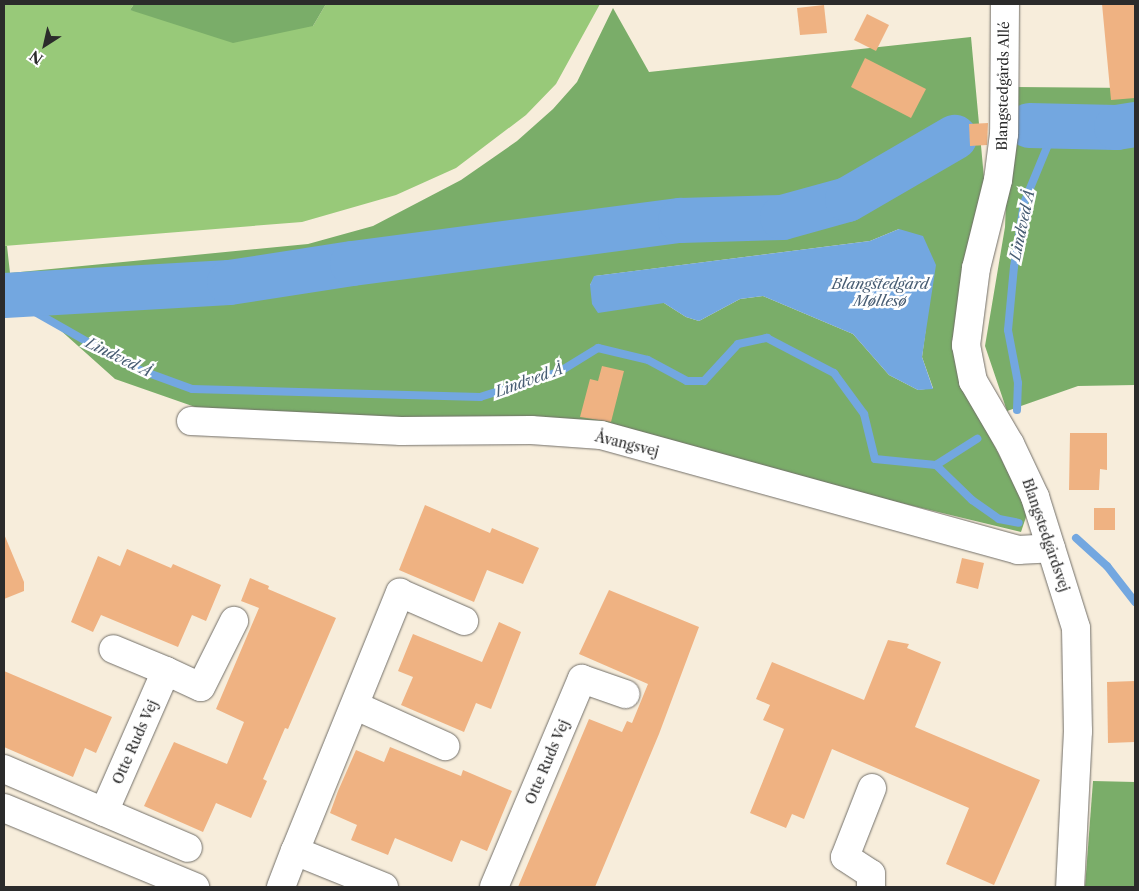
<!DOCTYPE html>
<meta charset="utf-8">
<style>
body{margin:0}
#map{position:relative;width:1139px;height:891px;overflow:hidden;background:#f7eddb;font-family:"Libre Caslon Text",serif}
div>[style]{position:absolute}
.green>*{inset:0;background:#98c979}
.forest>*{inset:0;background:#7aad69}
.water>*{inset:0;background:#73a7e0}
.stream>*{height:8px;margin:-4px;padding:0 4px;transform-origin:4px;border-radius:4px;background:#73a7e0}
.river>*{height:45px;margin:-22.5px;padding:0 22.5px;transform-origin:22.5px;border-radius:22.5px;background:#73a7e0}
.building>*{inset:0;background:#efb282}
.roads{filter:drop-shadow(0 0 1px #726f69) drop-shadow(0 0 1px #726f69)}
.street>*{height:28px;margin:-14px;padding:0 14px;transform-origin:14px;border-radius:14px;background:#fff}
span{translate:-50% -50%;white-space:nowrap;text-align:center;line-height:1.15;-webkit-text-stroke:5px #fff;paint-order:stroke}
.street-label{font-size:14px;color:#2b2b2b}
.water-label{font-size:15px;color:#485d73;font-style:italic}
.frame{position:absolute;inset:0;border:5px solid #2b2b2b;pointer-events:none}
.north{position:absolute;left:20px;top:20px;width:50px;height:50px;-webkit-text-stroke:4px #fff;paint-order:stroke;rotate:215deg;font-size:14px;font-weight:700;line-height:20px;text-align:center;color:#2b2b2b}
.north::after{content:'';display:block;margin:auto;width:18px;height:22px;background:#2b2b2b;clip-path:polygon(50% 0,100% 100%,50% 72%,0 100%)}
</style>
<div id="map">
<div class="green">
<div style="clip-path:polygon(4px 4px,134px 4px,130px 10px,313px 26px,326px 4px,600px 4px,556px 84px,526px 115px,456px 168px,396px 195px,302px 222px,4px 246px)"></div>
</div>
<div class="forest">
<div style="clip-path:polygon(134px 4px,326px 4px,313px 26px,233px 43px,130px 10px)"></div>
<div style="clip-path:polygon(evenodd,613px 8px,649px 72px,971px 37px,985px 189px,952px 341px,971px 400px,1028px 511px,1021px 532px,598px 430px,198px 408px,115px 379px,11px 286px,4px 286px,4px 246px,7px 246px,10px 273px,308px 244px,373px 226px,461px 180px,517px 141px,553px 109px,577px 82px,613px 8px,899px 229px,926px 327px,922px 357px,933px 388px,918px 390px,889px 375px,853px 334px,763px 296px,740px 299px,699px 321px,686px 317px,664px 303px,590px 285px,595px 276px,870px 241px,899px 229px)"></div>
<div style="clip-path:polygon(1011px 87px,1135px 88px,1135px 385px,1078px 386px,1007px 411px,985px 346px,1005px 227px)"></div>
<div style="clip-path:polygon(1093px 781px,1135px 782px,1135px 887px,1085px 887px)"></div>
</div>
<div class="water">
<div style="clip-path:polygon(899px 229px,923px 236px,936px 265px,922px 357px,933px 389px,918px 390px,889px 375px,853px 334px,763px 296px,740px 299px,699px 321px,686px 317px,664px 303px,598px 313px,592px 304px,590px 285px,594px 276px,870px 241px)"></div>
</div>
<div class="stream">
<div style="left:5px;top:295px;width:146px;rotate:29.6deg"></div>
<div style="left:132px;top:367px;width:64px;rotate:20.1deg"></div>
<div style="left:192px;top:389px;width:288px;rotate:1.6deg"></div>
<div style="left:480px;top:397px;width:83px;rotate:-17.6deg"></div>
<div style="left:559px;top:372px;width:46px;rotate:-31.6deg"></div>
<div style="left:598px;top:348px;width:51px;rotate:13.5deg"></div>
<div style="left:648px;top:360px;width:44px;rotate:28.3deg"></div>
<div style="left:687px;top:381px;width:17px"></div>
<div style="left:704px;top:381px;width:50px;rotate:-47.4deg"></div>
<div style="left:738px;top:344px;width:30px;rotate:-12deg"></div>
<div style="left:767px;top:338px;width:76px;rotate:27.6deg"></div>
<div style="left:834px;top:373px;width:51px;rotate:53.8deg"></div>
<div style="left:864px;top:414px;width:46px;rotate:76.3deg"></div>
<div style="left:875px;top:459px;width:61px;rotate:5.6deg"></div>
<div style="left:936px;top:465px;width:49px;rotate:-32.4deg"></div>
<div style="left:1017px;top:410px;width:27px;rotate:-88deg"></div>
<div style="left:1018px;top:383px;width:54px;rotate:-100.7deg"></div>
<div style="left:1008px;top:330px;width:63px;rotate:-84.6deg"></div>
<div style="left:1014px;top:267px;width:65px;rotate:-81.1deg"></div>
<div style="left:1024px;top:203px;width:87px;rotate:-67.6deg"></div>
<div style="left:936px;top:465px;width:50px;rotate:44.2deg"></div>
<div style="left:972px;top:500px;width:33px;rotate:35deg"></div>
<div style="left:999px;top:519px;width:20px;rotate:11deg"></div>
<div style="left:1076px;top:538px;width:42px;rotate:42.1deg"></div>
<div style="left:1107px;top:566px;width:46px;rotate:52.1deg"></div>
</div>
<div class="river">
<div style="left:1029px;top:125px;width:87px;rotate:1.3deg"></div>
<div style="left:1116px;top:127px;width:19px;rotate:-9deg"></div>
<div style="left:4px;top:295px;width:225px;rotate:-3.3deg"></div>
<div style="left:229px;top:282px;width:124px;rotate:-8.8deg"></div>
<div style="left:352px;top:263px;width:331px;rotate:-7.5deg"></div>
<div style="left:680px;top:220px;width:102px;rotate:-1.7deg"></div>
<div style="left:782px;top:217px;width:67px;rotate:-15.5deg"></div>
<div style="left:847px;top:199px;width:124px;rotate:-30.1deg"></div>
</div>
<div class="building">
<div style="clip-path:polygon(1102px 4px,1135px 4px,1135px 98px,1111px 100px)"></div>
<div style="clip-path:polygon(824px 5px,827px 33px,800px 35px,797px 8px)"></div>
<div style="clip-path:polygon(867px 14px,889px 25px,876px 51px,854px 40px)"></div>
<div style="clip-path:polygon(865px 58px,926px 89px,911px 118px,851px 87px)"></div>
<div style="clip-path:polygon(988px 123px,987px 145px,970px 146px,969px 124px)"></div>
<div style="clip-path:polygon(602px 366px,624px 371px,611px 422px,580px 417px,590px 379px,598px 381px)"></div>
<div style="clip-path:polygon(1070px 433px,1107px 433px,1107px 470px,1100px 469px,1099px 490px,1069px 490px)"></div>
<div style="clip-path:polygon(425px 505px,490px 533px,492px 528px,539px 548px,523px 584px,487px 570px,474px 602px,399px 570px)"></div>
<div style="clip-path:polygon(1094px 508px,1115px 508px,1115px 530px,1094px 530px)"></div>
<div style="clip-path:polygon(4px 534px,24px 582px,24px 591px,4px 599px)"></div>
<div style="clip-path:polygon(127px 549px,171px 568px,173px 564px,221px 585px,206px 621px,192px 615px,178px 647px,101px 615px,93px 632px,71px 622px,98px 556px,120px 566px)"></div>
<div style="clip-path:polygon(962px 558px,984px 563px,978px 589px,956px 583px)"></div>
<div style="clip-path:polygon(250px 578px,269px 586px,268px 589px,336px 618px,288px 729px,285px 728px,263px 779px,267px 781px,251px 818px,216px 803px,203px 832px,144px 806px,174px 742px,227px 764px,244px 722px,216px 709px,259px 608px,241px 601px)"></div>
<div style="clip-path:polygon(609px 590px,699px 627px,659px 734px,595px 887px,518px 887px,589px 719px,622px 732px,627px 721px,632px 723px,648px 684px,579px 654px)"></div>
<div style="clip-path:polygon(499px 622px,521px 632px,491px 709px,476px 703px,464px 732px,401px 705px,413px 677px,398px 671px,413px 634px,482px 662px)"></div>
<div style="clip-path:polygon(888px 640px,909px 644px,907px 648px,941px 662px,915px 727px,1040px 780px,994px 885px,946px 864px,969px 808px,832px 749px,804px 819px,792px 814px,786px 828px,750px 813px,784px 729px,763px 720px,770px 705px,756px 699px,772px 662px,864px 700px)"></div>
<div style="clip-path:polygon(4px 671px,112px 717px,96px 753px,85px 748px,73px 777px,4px 747px)"></div>
<div style="clip-path:polygon(1135px 681px,1135px 742px,1108px 743px,1107px 682px)"></div>
<div style="clip-path:polygon(390px 747px,461px 776px,463px 770px,512px 791px,487px 851px,461px 840px,452px 862px,395px 838px,388px 855px,351px 840px,357px 825px,330px 813px,338px 791px,356px 750px,384px 762px)"></div>
</div>
<div class="roads">
<div class="street">
<div style="left:1005px;top:4px;width:130px;rotate:90.4deg"></div>
<div style="left:1004px;top:134px;width:46px;rotate:97.4deg"></div>
<div style="left:998px;top:180px;width:91px;rotate:104deg"></div>
<div style="left:976px;top:268px;width:78px;rotate:97.4deg"></div>
<div style="left:966px;top:345px;width:37px;rotate:79deg"></div>
<div style="left:973px;top:381px;width:73px;rotate:59.6deg"></div>
<div style="left:1010px;top:444px;width:59px;rotate:64.7deg"></div>
<div style="left:1035px;top:497px;width:137px;rotate:72.6deg"></div>
<div style="left:1076px;top:628px;width:103px;rotate:88.9deg"></div>
<div style="left:1078px;top:731px;width:156px;rotate:92.9deg"></div>
<div style="left:191px;top:421px;width:210px;rotate:2.7deg"></div>
<div style="left:401px;top:431px;width:130px;rotate:-0.4deg"></div>
<div style="left:531px;top:430px;width:70px;rotate:4.1deg"></div>
<div style="left:601px;top:435px;width:433px;rotate:15.4deg"></div>
<div style="left:1018px;top:550px;width:33px;rotate:-3deg"></div>
<div style="left:166px;top:671px;width:38px;rotate:25deg"></div>
<div style="left:201px;top:687px;width:74px;rotate:-63.4deg"></div>
<div style="left:356px;top:706px;width:98px;rotate:24.2deg"></div>
<div style="left:4px;top:769px;width:200px;rotate:23.2deg"></div>
<div style="left:4px;top:808px;width:207px;rotate:22.5deg"></div>
<div style="left:104px;top:812px;width:154px;rotate:-66.3deg"></div>
<div style="left:166px;top:671px;width:57px;rotate:-157.5deg"></div>
<div style="left:295px;top:851px;width:279px;rotate:-67.9deg"></div>
<div style="left:400px;top:593px;width:70px;rotate:23.6deg"></div>
<div style="left:281px;top:887px;width:39px;rotate:-69deg"></div>
<div style="left:295px;top:851px;width:96px;rotate:22deg"></div>
<div style="left:494px;top:887px;width:226px;rotate:-67.1deg"></div>
<div style="left:582px;top:679px;width:46px;rotate:19.2deg"></div>
<div style="left:871px;top:887px;width:13px;rotate:-90deg"></div>
<div style="left:871px;top:874px;width:31px;rotate:-147deg"></div>
<div style="left:845px;top:857px;width:74px;rotate:-68.6deg"></div>
</div>
</div>
<div class="street-label">
<span style="left:1003px;top:86px;rotate:-89deg">Blangstedgårds Allé</span>
<span style="left:627px;top:444px;rotate:14deg">Åvangsvej</span>
<span style="left:1046px;top:535px;rotate:71deg">Blangstedgårdsvej</span>
<span style="left:135px;top:742px;rotate:-66deg">Otte Ruds Vej</span>
<span style="left:547px;top:762px;rotate:-67deg">Otte Ruds Vej</span>
</div>
<div class="water-label">
<span style="left:1022px;top:225px;rotate:-78deg">Lindved Å</span>
<span style="left:880px;top:292px">Blangstedgård<br>Møllesø</span>
<span style="left:119px;top:357px;rotate:26deg">Lindved Å</span>
<span style="left:529px;top:380px;rotate:-20deg">Lindved Å</span>
</div>
<div class="frame"></div>
<div class="north">N</div>
</div>
